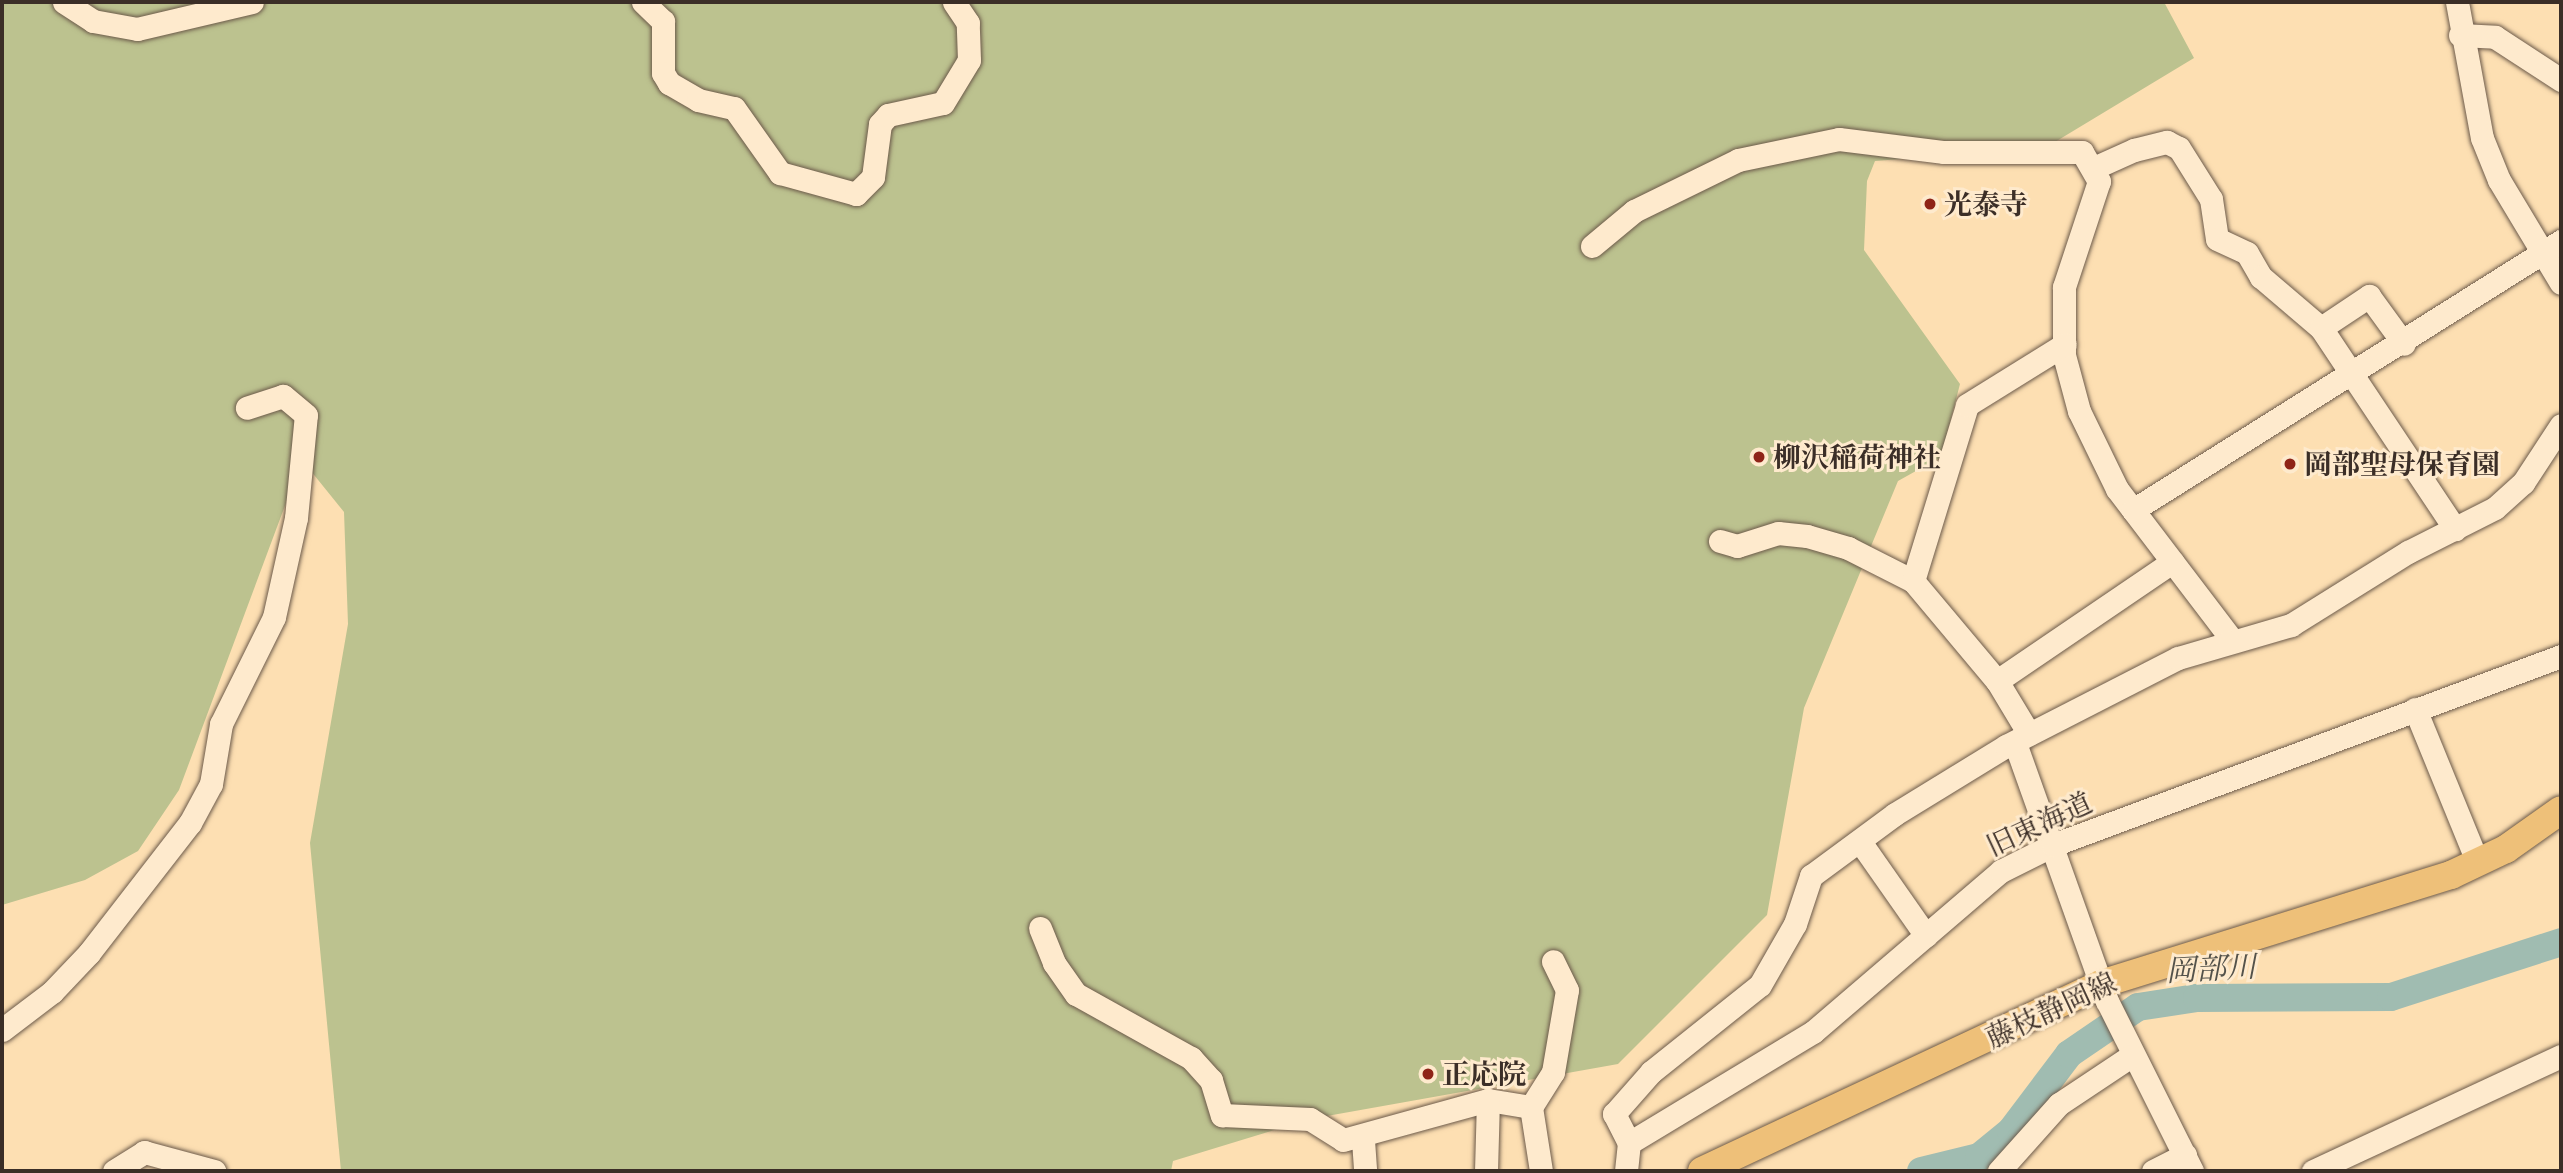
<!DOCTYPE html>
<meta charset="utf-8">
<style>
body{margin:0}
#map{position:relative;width:2563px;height:1173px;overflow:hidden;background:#fddfb2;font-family:"Gentium Book Plus","Noto Serif JP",serif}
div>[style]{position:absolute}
.green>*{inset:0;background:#bcc28f}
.river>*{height:28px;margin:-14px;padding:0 14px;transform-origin:14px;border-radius:14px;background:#a0bcb1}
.roads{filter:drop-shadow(0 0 2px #6c5a4a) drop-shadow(0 0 2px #6c5a4a)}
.minor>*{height:23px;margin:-11.5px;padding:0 11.5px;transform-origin:11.5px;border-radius:11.5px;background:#feeacd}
.major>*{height:28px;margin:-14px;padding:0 14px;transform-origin:14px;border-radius:14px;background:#eec079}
.dots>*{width:19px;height:19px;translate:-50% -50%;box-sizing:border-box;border:4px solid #feeacd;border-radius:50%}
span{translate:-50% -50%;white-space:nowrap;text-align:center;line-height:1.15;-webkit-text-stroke:6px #feeacd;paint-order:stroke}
.poi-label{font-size:28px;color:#3b2e27;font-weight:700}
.left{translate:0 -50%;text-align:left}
.street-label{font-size:28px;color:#3b2e27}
.water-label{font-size:30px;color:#54524a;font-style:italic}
.frame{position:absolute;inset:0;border:4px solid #3b2e27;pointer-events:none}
</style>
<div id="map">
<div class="green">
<div style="clip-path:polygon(2px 2px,2164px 2px,2194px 58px,2045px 148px,1875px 161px,1867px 181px,1864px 250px,1960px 384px,1941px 457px,1898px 481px,1804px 708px,1767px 915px,1618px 1064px,1310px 1119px,1173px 1161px,1171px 1171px,341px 1171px,310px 843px,348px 624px,344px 512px,302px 460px,179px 790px,138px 851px,85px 880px,2px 905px)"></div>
</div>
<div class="river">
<div style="left:1921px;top:1171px;width:60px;rotate:-13.6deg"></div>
<div style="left:1979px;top:1157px;width:41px;rotate:-39.1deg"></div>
<div style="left:2011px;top:1131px;width:96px;rotate:-53deg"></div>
<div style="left:2069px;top:1054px;width:83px;rotate:-34.3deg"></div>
<div style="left:2138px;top:1007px;width:60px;rotate:-8.7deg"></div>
<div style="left:2197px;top:998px;width:194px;rotate:-0.3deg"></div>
<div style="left:2391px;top:997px;width:179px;rotate:-17.9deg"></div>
</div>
<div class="roads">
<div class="minor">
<div style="left:64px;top:2px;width:35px;rotate:33deg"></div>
<div style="left:93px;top:21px;width:45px;rotate:10.3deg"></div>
<div style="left:137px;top:29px;width:118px;rotate:-13.2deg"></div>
<div style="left:643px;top:2px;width:28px;rotate:44deg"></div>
<div style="left:663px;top:21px;width:52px;rotate:90deg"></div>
<div style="left:663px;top:73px;width:12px;rotate:59deg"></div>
<div style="left:669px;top:83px;width:34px;rotate:30deg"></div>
<div style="left:698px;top:100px;width:37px;rotate:13deg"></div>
<div style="left:734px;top:108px;width:80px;rotate:54.7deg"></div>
<div style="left:780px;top:173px;width:79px;rotate:15.4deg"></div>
<div style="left:856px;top:194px;width:24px;rotate:-45deg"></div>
<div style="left:873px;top:177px;width:53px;rotate:-82.5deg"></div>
<div style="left:880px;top:124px;width:12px;rotate:-48deg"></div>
<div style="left:888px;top:115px;width:56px;rotate:-12.3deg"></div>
<div style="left:943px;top:103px;width:50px;rotate:-58.8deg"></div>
<div style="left:969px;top:60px;width:37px;rotate:-92deg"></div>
<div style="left:968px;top:23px;width:25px;rotate:-124deg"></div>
<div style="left:2457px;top:2px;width:138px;rotate:79.6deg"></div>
<div style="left:2482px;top:138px;width:45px;rotate:68deg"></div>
<div style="left:2499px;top:180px;width:120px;rotate:59deg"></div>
<div style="left:2460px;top:35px;width:35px;rotate:3deg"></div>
<div style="left:2495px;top:37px;width:79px;rotate:33.1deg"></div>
<div style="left:2096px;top:167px;width:42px;rotate:-24.1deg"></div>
<div style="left:2134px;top:150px;width:34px;rotate:-14deg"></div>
<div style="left:2167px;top:142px;width:13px;rotate:27deg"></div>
<div style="left:2179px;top:148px;width:60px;rotate:57.9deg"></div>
<div style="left:2211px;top:199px;width:40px;rotate:81.5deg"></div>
<div style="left:2217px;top:239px;width:33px;rotate:25deg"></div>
<div style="left:2247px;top:253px;width:28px;rotate:60deg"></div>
<div style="left:2261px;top:277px;width:79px;rotate:40.4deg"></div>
<div style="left:2321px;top:328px;width:242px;rotate:56.3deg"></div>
<div style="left:1592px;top:246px;width:55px;rotate:-39.8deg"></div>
<div style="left:1634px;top:211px;width:116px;rotate:-26.1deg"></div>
<div style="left:1738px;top:160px;width:103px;rotate:-11.7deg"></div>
<div style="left:1839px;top:139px;width:106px;rotate:7.1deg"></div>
<div style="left:1944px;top:152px;width:138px"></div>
<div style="left:2082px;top:152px;width:34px;rotate:60deg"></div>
<div style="left:2099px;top:181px;width:112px;rotate:108.3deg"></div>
<div style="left:2064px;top:287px;width:68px;rotate:90deg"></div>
<div style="left:2064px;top:355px;width:58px;rotate:75deg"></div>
<div style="left:2079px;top:411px;width:87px;rotate:64deg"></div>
<div style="left:2117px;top:489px;width:190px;rotate:52.7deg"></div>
<div style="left:2321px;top:328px;width:58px;rotate:-33.7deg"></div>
<div style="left:2369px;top:296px;width:59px;rotate:53.9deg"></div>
<div style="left:2133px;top:510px;width:506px;rotate:-32.15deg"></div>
<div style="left:1720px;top:541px;width:18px;rotate:16deg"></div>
<div style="left:1737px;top:546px;width:43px;rotate:-17.6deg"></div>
<div style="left:1778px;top:533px;width:29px;rotate:6deg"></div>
<div style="left:1807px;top:536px;width:43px;rotate:16.3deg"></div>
<div style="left:1848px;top:548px;width:73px;rotate:26.9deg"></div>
<div style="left:1997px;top:681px;width:212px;rotate:-34.2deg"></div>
<div style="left:2415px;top:709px;width:166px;rotate:67.8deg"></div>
<div style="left:2029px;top:734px;width:62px;rotate:-121.1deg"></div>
<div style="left:1997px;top:681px;width:131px;rotate:-130deg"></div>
<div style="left:1913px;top:581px;width:184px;rotate:-72.9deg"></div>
<div style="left:1967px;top:405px;width:115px;rotate:-31.9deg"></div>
<div style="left:2015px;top:743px;width:274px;rotate:70.4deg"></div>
<div style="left:2107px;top:1001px;width:190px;rotate:63.4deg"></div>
<div style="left:1861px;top:843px;width:113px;rotate:55deg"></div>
<div style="left:1040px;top:928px;width:38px;rotate:68deg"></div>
<div style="left:1054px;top:963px;width:38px;rotate:55deg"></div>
<div style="left:1076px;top:994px;width:132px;rotate:29.1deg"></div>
<div style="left:1191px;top:1058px;width:30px;rotate:48deg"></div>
<div style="left:1211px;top:1080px;width:37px;rotate:73deg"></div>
<div style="left:1222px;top:1115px;width:88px;rotate:2.6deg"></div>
<div style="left:1310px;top:1119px;width:39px;rotate:32deg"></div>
<div style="left:1343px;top:1140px;width:150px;rotate:-15.4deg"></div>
<div style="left:1488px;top:1100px;width:44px;rotate:9.2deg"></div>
<div style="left:1531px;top:1107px;width:41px;rotate:-57.8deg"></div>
<div style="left:1553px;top:1072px;width:83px;rotate:-80.3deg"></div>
<div style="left:1567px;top:990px;width:32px;rotate:-116deg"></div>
<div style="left:2px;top:1030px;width:63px;rotate:-37.2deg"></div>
<div style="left:52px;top:992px;width:54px;rotate:-46.5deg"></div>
<div style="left:89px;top:953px;width:165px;rotate:-52.2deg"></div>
<div style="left:190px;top:823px;width:44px;rotate:-61.7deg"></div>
<div style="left:211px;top:784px;width:61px;rotate:-80.5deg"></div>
<div style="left:221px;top:724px;width:119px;rotate:-63.6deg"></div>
<div style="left:274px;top:617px;width:101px;rotate:-77.5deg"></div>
<div style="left:296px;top:518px;width:103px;rotate:-84.5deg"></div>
<div style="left:306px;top:415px;width:30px;rotate:-140deg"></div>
<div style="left:283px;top:396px;width:38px;rotate:162deg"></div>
<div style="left:1531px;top:1107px;width:65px;rotate:81.1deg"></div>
<div style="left:1363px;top:1140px;width:31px;rotate:86deg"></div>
<div style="left:1629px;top:1143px;width:33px;rotate:-117deg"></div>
<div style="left:1614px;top:1114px;width:56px;rotate:-48.6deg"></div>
<div style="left:1651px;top:1072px;width:139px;rotate:-38.6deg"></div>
<div style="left:1760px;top:985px;width:70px;rotate:-60.2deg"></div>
<div style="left:1795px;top:924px;width:51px;rotate:-71.6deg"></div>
<div style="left:1811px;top:876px;width:104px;rotate:-36.4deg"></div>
<div style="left:1895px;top:814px;width:130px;rotate:-31.5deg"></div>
<div style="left:2006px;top:746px;width:193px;rotate:-27.1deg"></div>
<div style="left:2178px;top:658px;width:118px;rotate:-16.3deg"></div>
<div style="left:2291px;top:625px;width:138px;rotate:-32deg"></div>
<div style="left:2408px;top:552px;width:97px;rotate:-26.8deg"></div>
<div style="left:2495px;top:508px;width:38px;rotate:-42deg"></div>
<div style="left:2523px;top:483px;width:69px;rotate:-56.8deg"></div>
<div style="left:114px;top:1171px;width:36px;rotate:-32deg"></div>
<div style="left:144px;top:1152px;width:73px;rotate:15.2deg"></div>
<div style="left:1486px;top:1171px;width:71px;rotate:-88.4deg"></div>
<div style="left:1626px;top:1171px;width:28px;rotate:-84deg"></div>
<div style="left:1629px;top:1143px;width:215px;rotate:-31.1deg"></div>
<div style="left:1813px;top:1032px;width:248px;rotate:-40.6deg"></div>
<div style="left:2001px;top:871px;width:58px;rotate:-26.6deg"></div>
<div style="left:2053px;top:845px;width:542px;rotate:-20.41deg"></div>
<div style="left:1999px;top:1171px;width:90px;rotate:-48.2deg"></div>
<div style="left:2059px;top:1104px;width:87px;rotate:-33.7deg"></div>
<div style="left:2153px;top:1171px;width:36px;rotate:-27deg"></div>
<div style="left:2313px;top:1171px;width:273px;rotate:-24.9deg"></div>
</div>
<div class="major">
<div style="left:1702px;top:1171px;width:441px;rotate:-25.1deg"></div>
<div style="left:2101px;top:984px;width:367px;rotate:-17.3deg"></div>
<div style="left:2451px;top:875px;width:61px;rotate:-25.3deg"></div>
<div style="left:2506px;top:849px;width:67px;rotate:-35.3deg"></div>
</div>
</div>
<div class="dots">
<div style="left:1930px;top:204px;background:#8f2418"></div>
<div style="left:1759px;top:457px;background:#8f2418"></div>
<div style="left:2290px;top:464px;background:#8f2418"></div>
<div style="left:1428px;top:1074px;background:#8f2418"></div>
</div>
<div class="poi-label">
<span class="left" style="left:1944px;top:204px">光泰寺</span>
<span class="left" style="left:1773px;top:457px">柳沢稲荷神社</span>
<span class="left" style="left:2304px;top:464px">岡部聖母保育園</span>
<span class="left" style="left:1442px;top:1074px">正応院</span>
</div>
<div class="street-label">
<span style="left:2039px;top:824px;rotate:-25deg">旧東海道</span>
<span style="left:2051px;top:1010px;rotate:-25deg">藤枝静岡線</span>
</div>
<div class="water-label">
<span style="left:2211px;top:968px;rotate:-3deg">岡部川</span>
</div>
<div class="frame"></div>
</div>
